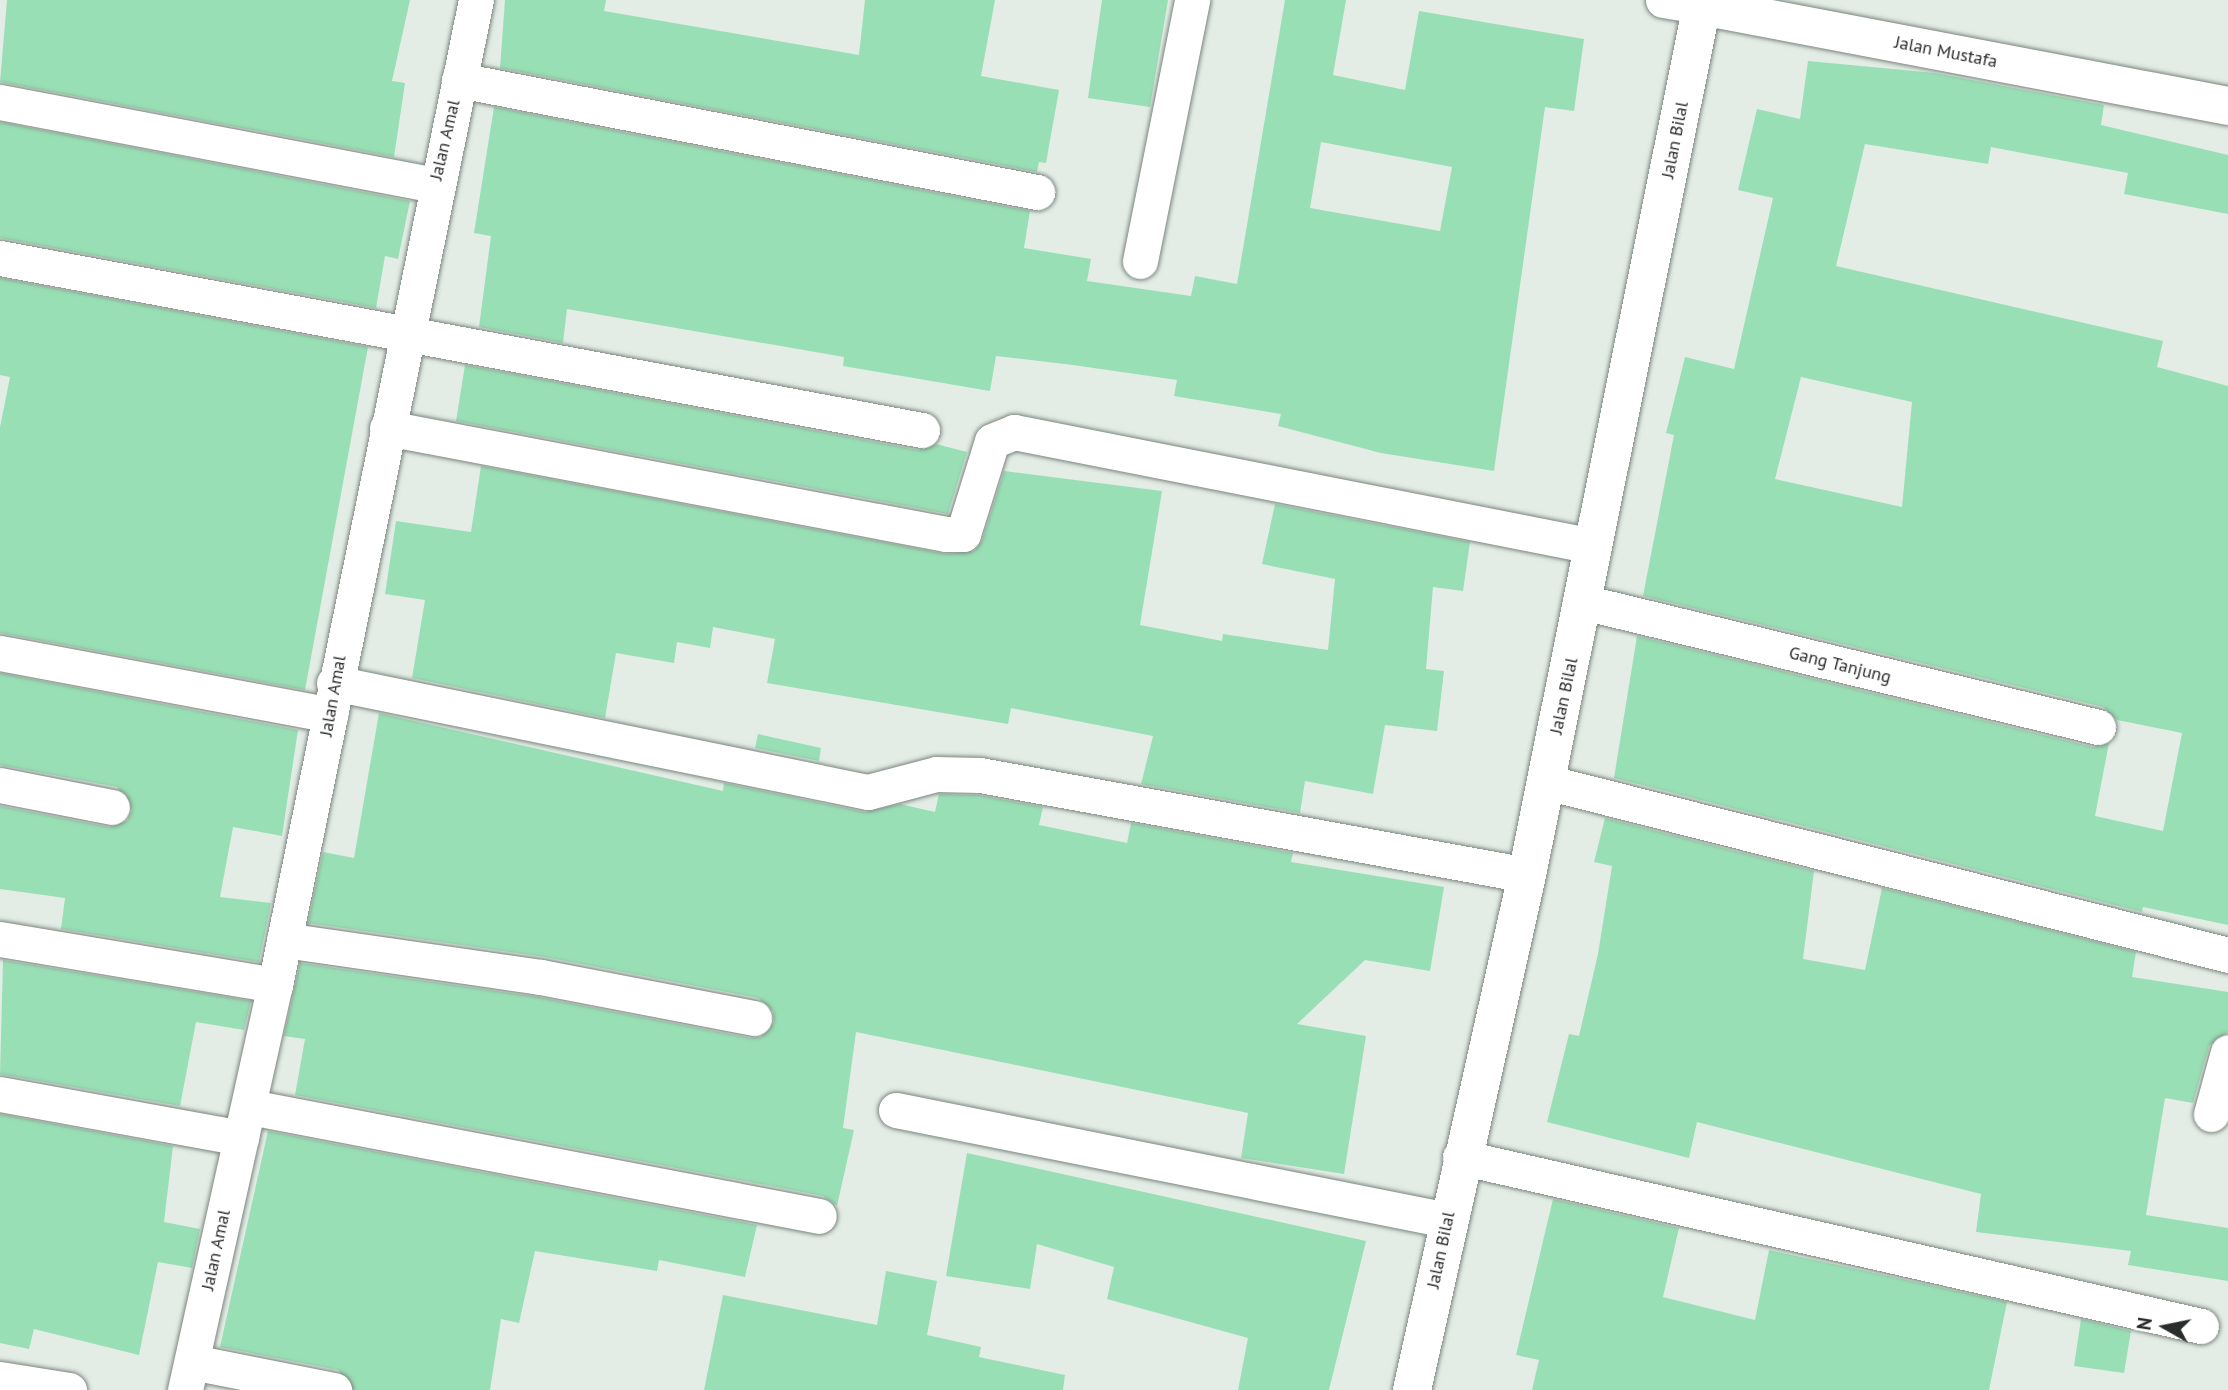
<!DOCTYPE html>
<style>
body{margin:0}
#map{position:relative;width:2228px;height:1390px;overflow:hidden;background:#e3ede6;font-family:"PT Sans",sans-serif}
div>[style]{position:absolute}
.building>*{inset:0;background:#99dfb5}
.roads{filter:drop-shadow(0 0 2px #7c857f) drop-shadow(0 0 2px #7c857f)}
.minor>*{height:35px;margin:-17.5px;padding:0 17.5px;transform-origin:17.5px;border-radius:17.5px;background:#fff}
.tertiary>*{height:38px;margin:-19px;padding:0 19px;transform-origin:19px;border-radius:19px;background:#fff}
.secondary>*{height:38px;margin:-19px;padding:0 19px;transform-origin:19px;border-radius:19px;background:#fff}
span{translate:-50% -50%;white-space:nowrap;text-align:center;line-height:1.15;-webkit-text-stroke:6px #fff;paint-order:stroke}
.street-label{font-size:18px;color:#2a2e2b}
.north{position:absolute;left:2130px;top:1292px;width:70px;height:70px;-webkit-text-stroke:5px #fff;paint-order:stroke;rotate:279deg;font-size:19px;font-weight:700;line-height:28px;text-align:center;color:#2a2e2b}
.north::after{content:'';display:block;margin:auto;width:24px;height:32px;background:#2a2e2b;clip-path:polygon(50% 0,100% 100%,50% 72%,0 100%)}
</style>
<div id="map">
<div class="building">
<div style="clip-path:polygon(7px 0,410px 0,392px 81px,405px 83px,394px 157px,0 82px)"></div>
<div style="clip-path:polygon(505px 0,606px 0,604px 11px,859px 55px,865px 0,995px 0,981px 76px,1059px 90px,1046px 163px,1039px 162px,1037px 172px,500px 68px)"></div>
<div style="clip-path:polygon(1102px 0,1168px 0,1150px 107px,1088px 98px)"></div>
<div style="clip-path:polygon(evenodd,1285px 0,1346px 0,1333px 75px,1405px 90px,1419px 11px,1584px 39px,1574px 111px,1545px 107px,1494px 471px,1381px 453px,1278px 426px,1281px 414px,1174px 396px,1177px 380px,1073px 365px,996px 356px,990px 391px,843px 366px,844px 357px,567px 309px,563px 343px,479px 327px,491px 236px,474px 233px,494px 107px,1030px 211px,1024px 248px,1091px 259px,1087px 281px,1191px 296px,1195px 276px,1237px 284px,1285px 0,1321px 142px,1452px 167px,1440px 231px,1310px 208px,1321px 142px)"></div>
<div style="clip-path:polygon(evenodd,1808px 61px,1935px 73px,2104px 105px,2101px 125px,2228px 155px,2228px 214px,2124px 194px,2128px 173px,1991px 147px,1988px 164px,1865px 144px,1836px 266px,2163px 341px,2157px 367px,2228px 386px,2228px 925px,2143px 907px,2142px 912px,1614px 778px,1637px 636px,2093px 747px,2109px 743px,2095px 816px,2163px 831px,2182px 733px,2117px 720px,2103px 707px,1643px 596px,1674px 435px,1666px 433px,1685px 357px,1734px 369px,1773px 198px,1738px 190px,1757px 109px,1800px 119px,1808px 61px,1801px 377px,1912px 402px,1902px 507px,1775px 479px,1801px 377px)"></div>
<div style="clip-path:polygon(0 122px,410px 201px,398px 259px,385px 256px,376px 308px,0 238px)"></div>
<div style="clip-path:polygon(0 278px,368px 347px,305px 690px,0 633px,0 427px,10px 377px,0 375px)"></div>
<div style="clip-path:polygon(465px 365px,918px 450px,936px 444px,967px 452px,948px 514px,456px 421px)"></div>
<div style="clip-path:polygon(481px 466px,946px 554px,974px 551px,982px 541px,1004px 471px,1162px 491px,1140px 625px,1222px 641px,1223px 634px,1328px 650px,1335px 579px,1262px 564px,1275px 504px,1470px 542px,1463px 591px,1433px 587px,1426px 669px,1444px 671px,1437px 731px,1385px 725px,1373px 794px,1305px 781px,1300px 813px,1141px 784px,1153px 736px,1011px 708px,1008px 724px,767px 683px,775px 639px,713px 627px,710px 648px,677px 642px,674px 663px,616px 653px,605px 718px,412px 678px,425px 600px,385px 594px,396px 521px,471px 532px)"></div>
<div style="clip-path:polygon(0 673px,298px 730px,282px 836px,233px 827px,220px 897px,271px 903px,259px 962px,61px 929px,65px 898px,0 889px,0 806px,109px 827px,127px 821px,132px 810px,117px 787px,0 765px)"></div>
<div style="clip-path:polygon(379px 713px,723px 791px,724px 783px,865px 812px,900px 804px,935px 812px,939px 794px,978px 795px,1043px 807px,1039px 825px,1127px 843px,1131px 823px,1293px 853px,1291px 862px,1444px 887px,1430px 971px,1365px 960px,1297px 1024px,1366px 1036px,1344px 1174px,1241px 1158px,1248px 1113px,856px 1032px,843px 1128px,854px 1130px,837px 1206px,823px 1196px,295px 1095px,305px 1039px,284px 1036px,300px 963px,538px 997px,750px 1038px,761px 1037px,774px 1022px,773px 1011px,758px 998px,545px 957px,308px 923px,323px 852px,354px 858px)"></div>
<div style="clip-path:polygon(758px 734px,821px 748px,819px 761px,755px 748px)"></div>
<div style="clip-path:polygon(1605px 818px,1814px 871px,1803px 959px,1865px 970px,1882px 888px,2136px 952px,2132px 977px,2228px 992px,2228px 1032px,2209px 1046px,2193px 1103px,2165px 1098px,2146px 1215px,2228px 1228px,2228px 1281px,2128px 1265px,2131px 1251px,1976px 1232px,1981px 1194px,1697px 1122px,1689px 1158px,1547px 1122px,1569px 1034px,1579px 1036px,1598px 954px,1612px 866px,1594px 862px)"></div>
<div style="clip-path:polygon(3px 960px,251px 1001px,244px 1030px,196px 1022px,180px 1106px,0 1074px)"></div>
<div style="clip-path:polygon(0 1114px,173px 1146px,164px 1222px,200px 1229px,192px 1268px,158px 1262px,139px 1355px,34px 1329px,29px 1349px,0 1343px)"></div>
<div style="clip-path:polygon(268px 1131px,757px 1225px,745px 1277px,659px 1260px,657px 1271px,535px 1251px,519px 1323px,501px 1319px,490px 1390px,354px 1390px,338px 1370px,220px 1347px)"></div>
<div style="clip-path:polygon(967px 1153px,1366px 1241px,1329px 1390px,1238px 1390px,1248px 1338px,1107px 1299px,1114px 1267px,1037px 1244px,1030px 1289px,946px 1276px)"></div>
<div style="clip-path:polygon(1553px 1199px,1679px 1228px,1663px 1297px,1755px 1320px,1769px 1250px,2007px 1302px,1989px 1390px,1532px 1390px,1539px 1360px,1516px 1355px)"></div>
<div style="clip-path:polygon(886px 1271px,937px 1281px,927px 1335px,981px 1347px,979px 1357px,1065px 1375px,1063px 1390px,704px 1390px,723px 1295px,877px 1325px)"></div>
<div style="clip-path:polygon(2081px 1319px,2131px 1331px,2124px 1373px,2074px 1366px)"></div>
</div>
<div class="roads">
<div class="minor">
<div style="left:1663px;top:0;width:39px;rotate:9deg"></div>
<div style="left:459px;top:80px;width:589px;rotate:10.97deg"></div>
<div style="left:0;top:102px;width:443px;rotate:10.8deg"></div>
<div style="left:0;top:258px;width:938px;rotate:10.57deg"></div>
<div style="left:1140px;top:261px;width:266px;rotate:-78.7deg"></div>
<div style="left:387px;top:428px;width:569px;rotate:10.74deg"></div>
<div style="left:946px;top:534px;width:17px"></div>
<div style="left:963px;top:534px;width:97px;rotate:-72.7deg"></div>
<div style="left:992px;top:441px;width:24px;rotate:-22deg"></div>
<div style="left:1014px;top:432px;width:590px;rotate:11.14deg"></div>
<div style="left:1583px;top:602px;width:530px;rotate:13.64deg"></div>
<div style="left:0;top:653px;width:336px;rotate:10.6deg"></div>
<div style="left:334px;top:683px;width:545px;rotate:11.54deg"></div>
<div style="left:868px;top:792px;width:70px;rotate:-14.8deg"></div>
<div style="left:936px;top:774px;width:44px;rotate:1.3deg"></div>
<div style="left:980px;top:775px;width:556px;rotate:10.36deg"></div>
<div style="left:1546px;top:782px;width:704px;rotate:14.23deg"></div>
<div style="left:0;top:785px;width:114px;rotate:11.1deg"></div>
<div style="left:0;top:939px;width:279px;rotate:9.5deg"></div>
<div style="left:284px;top:940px;width:260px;rotate:8.2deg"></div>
<div style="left:541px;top:977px;width:217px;rotate:10.9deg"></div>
<div style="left:0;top:1094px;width:245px;rotate:10.3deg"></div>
<div style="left:250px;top:1107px;width:579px;rotate:10.84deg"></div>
<div style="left:896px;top:1110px;width:562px;rotate:11.29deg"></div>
<div style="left:2211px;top:1114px;width:64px;rotate:-74.7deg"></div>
<div style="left:1460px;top:1157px;width:760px;rotate:12.85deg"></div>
<div style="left:192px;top:1362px;width:145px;rotate:11.2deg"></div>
<div style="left:0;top:1379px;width:70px;rotate:9.1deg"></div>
<div style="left:185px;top:1390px;width:415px;rotate:-77.5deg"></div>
<div style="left:275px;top:985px;width:1005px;rotate:-78.47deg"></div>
</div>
<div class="tertiary">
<div style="left:1702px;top:6px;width:535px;rotate:10.76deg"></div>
</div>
<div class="secondary">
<div style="left:1412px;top:1390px;width:528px;rotate:-77.41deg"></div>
<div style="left:1527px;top:875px;width:893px;rotate:-78.63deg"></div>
</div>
</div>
<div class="street-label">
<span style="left:1946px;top:52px;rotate:11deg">Jalan Mustafa</span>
<span style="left:445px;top:140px;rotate:-77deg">Jalan Amal</span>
<span style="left:1675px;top:140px;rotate:-79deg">Jalan Bilal</span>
<span style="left:1840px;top:665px;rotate:14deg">Gang Tanjung</span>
<span style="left:333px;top:696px;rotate:-80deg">Jalan Amal</span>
<span style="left:1564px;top:696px;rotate:-78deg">Jalan Bilal</span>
<span style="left:216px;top:1250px;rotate:-78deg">Jalan Amal</span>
<span style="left:1441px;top:1250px;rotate:-78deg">Jalan Bilal</span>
</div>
<div class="north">N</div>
</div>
